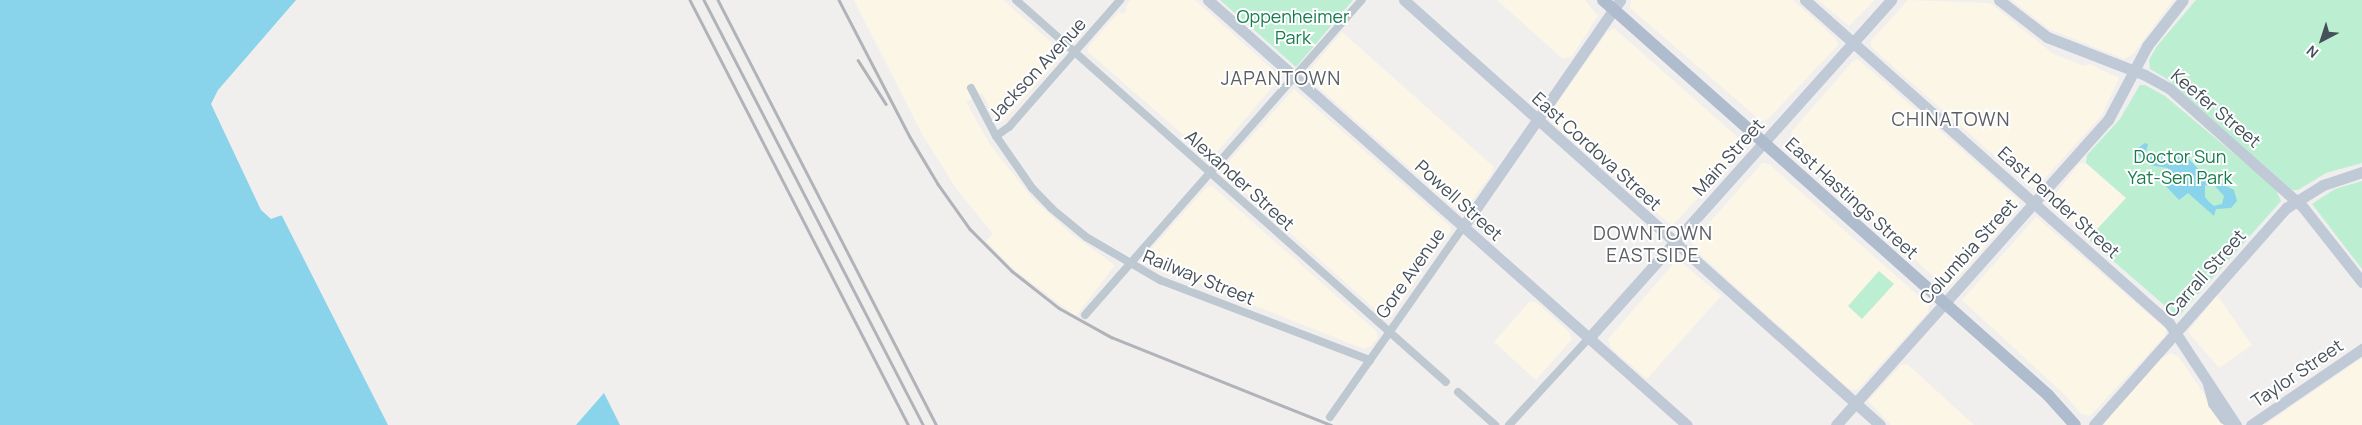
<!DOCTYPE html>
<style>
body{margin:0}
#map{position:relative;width:2362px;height:425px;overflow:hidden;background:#f1eeee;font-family:Manrope,sans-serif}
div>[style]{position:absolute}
.commercial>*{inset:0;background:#fcf6e7}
.green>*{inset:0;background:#bceed2}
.water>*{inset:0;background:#89d3eb}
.pier>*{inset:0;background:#f1eeee}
.street>*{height:8px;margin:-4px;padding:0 4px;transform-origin:4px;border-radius:4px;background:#bec8d0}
.secondary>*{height:11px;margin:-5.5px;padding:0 5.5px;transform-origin:5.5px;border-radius:5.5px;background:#c0cad7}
.primary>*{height:12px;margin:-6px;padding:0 6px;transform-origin:6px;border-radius:6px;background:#aebccd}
.rail>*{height:2.5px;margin:-1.25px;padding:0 1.25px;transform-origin:1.25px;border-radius:1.25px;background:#b0b3b8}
span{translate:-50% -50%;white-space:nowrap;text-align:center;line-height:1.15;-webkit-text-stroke:4px #fff;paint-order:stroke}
.park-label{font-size:18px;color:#177c4e}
.street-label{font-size:18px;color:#46505b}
.neighbourhood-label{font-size:19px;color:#5b5e63;letter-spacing:1px}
.north{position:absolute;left:2297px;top:15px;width:50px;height:50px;-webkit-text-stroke:4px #fff;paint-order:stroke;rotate:220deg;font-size:14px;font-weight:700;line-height:20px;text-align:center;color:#46505b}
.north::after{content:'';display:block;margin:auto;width:18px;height:22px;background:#46505b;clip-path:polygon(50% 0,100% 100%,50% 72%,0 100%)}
</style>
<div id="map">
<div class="commercial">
<div style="clip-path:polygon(854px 0,1003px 0,1061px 51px,1059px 59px,1003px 121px,996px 120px,982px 93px,966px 102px,991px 146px,1034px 200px,1071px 234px,1115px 265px,1076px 316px,1017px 272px,986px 241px,993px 234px,955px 187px,922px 134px)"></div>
<div style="clip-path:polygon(1131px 0,1195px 0,1281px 77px,1211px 159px,1088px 52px,1088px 47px,1119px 12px,1124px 14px,1127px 10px,1125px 7px)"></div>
<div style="clip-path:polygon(1497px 0,1585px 0,1598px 16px,1572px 56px,1563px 59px)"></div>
<div style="clip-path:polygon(1631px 0,1793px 0,1836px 39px,1838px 45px,1768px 119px,1761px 121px,1630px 8px)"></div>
<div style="clip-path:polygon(1818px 0,1875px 0,1849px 26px)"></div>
<div style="clip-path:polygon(1908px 0,1990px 3px,2052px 53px,2084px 66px,2090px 64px,2119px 78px,2102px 115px,2036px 188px,2030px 187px,1871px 47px,1871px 41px)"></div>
<div style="clip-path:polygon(2012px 0,2173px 0,2133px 54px,2124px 59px,2049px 29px)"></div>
<div style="clip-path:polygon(1614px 28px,1743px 142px,1741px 151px,1672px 226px,1549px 120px,1550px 113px,1607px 32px)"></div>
<div style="clip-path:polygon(1342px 32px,1493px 166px,1492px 173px,1465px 210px,1456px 209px,1307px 77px,1308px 72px)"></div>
<div style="clip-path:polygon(1858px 59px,2019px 200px,2019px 208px,1950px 286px,1943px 285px,1791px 148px,1792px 131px,1853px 61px)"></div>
<div style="clip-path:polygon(1294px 89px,1450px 226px,1451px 231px,1425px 267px,1417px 268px,1415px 273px,1417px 279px,1391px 317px,1383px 316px,1223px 173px,1224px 167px)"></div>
<div style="clip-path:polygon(1762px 163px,1769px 164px,1929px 305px,1928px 312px,1857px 390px,1849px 389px,1694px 249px,1694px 240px)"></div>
<div style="clip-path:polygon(2086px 163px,2126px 198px,2088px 239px,2049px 202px,2079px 164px)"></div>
<div style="clip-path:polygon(1212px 186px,1376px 331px,1378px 337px,1370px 347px,1364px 349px,1144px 262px,1144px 257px,1206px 188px)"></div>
<div style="clip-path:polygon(2036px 217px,2166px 329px,2165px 336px,2090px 416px,2081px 414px,2066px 396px,1962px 300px)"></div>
<div style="clip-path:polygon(1680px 261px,1721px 296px,1647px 379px,1610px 347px,1608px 339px,1674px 263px)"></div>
<div style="clip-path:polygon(2217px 295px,2252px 345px,2219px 368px,2188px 332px)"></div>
<div style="clip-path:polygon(1529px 302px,1536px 302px,1569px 332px,1572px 339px,1536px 380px,1494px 342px)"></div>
<div style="clip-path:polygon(2171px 353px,2179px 357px,2225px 425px,2104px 425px,2107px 416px,2157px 360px)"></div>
<div style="clip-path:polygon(2362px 358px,2362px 425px,2259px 425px,2266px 424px)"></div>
<div style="clip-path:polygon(1907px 364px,1974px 425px,1891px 425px,1868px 401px,1901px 365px)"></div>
</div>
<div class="green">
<div style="clip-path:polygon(1220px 0,1353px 0,1296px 67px)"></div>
<div style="clip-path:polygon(2196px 0,2362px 0,2362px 163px,2326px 173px,2298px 190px,2292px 190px,2167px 79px,2150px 69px,2149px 60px,2157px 46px)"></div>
<div style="clip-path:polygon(2140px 85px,2145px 85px,2165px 96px,2275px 188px,2281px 201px,2178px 317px,2088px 239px,2126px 198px,2086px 163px,2087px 155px,2120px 119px)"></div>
<div style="clip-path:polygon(2362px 181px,2362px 269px,2312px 204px,2335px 189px)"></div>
<div style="clip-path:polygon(1879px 271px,1894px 284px,1862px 319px,1848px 306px)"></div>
</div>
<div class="water">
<div style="clip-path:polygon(0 0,306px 0,219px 105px,268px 209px,282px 216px,388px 425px,0 425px)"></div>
<div style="clip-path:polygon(evenodd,2145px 143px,2148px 144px,2146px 152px,2156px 159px,2161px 160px,2162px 151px,2186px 156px,2203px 174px,2234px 190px,2237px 201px,2231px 208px,2216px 209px,2214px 216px,2188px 193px,2179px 200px,2163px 183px,2169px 180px,2168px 168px,2149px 165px,2134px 151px,2145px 143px,2205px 185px,2215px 186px,2224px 196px,2222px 204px,2214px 206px,2209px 202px,2205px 197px,2205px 185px)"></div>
<div style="clip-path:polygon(604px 393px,620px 425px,576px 425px)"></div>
</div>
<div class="pier">
<div style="clip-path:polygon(296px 0,308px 0,221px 106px,270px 207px,282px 215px,271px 219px,261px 210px,211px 104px,218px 90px)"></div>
<div style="clip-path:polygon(1125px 407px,1166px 425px,1106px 425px)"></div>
</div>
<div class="street">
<div style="left:1016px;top:0;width:575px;rotate:41.62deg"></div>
<div style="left:971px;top:88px;width:54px;rotate:62.5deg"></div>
<div style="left:996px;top:136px;width:63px;rotate:55.3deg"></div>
<div style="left:1032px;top:188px;width:28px;rotate:46deg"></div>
<div style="left:1051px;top:208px;width:45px;rotate:39.6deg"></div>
<div style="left:1086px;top:237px;width:86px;rotate:30.2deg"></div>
<div style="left:1160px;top:280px;width:225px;rotate:20.9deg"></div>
<div style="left:996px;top:136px;width:16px;rotate:-35deg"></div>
<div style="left:1009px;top:127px;width:169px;rotate:-48.8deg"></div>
<div style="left:1085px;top:315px;width:419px;rotate:-48.7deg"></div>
<div style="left:1458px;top:392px;width:50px;rotate:41.7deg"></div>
<div style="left:1330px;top:417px;width:232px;rotate:-55deg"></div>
<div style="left:1509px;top:425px;width:117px;rotate:-47.4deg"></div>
</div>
<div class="secondary">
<div style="left:1208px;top:0;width:640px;rotate:41.58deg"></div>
<div style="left:1404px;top:0;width:638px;rotate:41.76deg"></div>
<div style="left:1805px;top:0;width:487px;rotate:41.6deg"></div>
<div style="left:2169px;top:323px;width:122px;rotate:56.7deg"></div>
<div style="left:1999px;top:0;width:61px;rotate:37.6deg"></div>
<div style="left:2047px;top:37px;width:105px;rotate:21.2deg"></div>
<div style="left:2145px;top:75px;width:29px;rotate:29deg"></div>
<div style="left:2170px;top:89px;width:176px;rotate:41.6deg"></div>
<div style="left:2302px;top:206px;width:97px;rotate:51.7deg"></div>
<div style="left:1463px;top:227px;width:276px;rotate:-55.3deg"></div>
<div style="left:1588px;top:339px;width:455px;rotate:-48.2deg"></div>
<div style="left:2208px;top:384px;width:20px;rotate:75deg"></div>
<div style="left:2213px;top:403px;width:19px;rotate:54deg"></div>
<div style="left:2224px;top:418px;width:12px;rotate:35deg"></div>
<div style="left:1836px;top:425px;width:409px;rotate:-48.3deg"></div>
<div style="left:2108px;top:120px;width:84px;rotate:-62.2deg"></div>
<div style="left:2147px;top:46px;width:58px;rotate:-52deg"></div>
<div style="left:2094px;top:425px;width:290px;rotate:-48.5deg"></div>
<div style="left:2286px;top:208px;width:44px;rotate:-31.9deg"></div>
<div style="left:2323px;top:185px;width:41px;rotate:-18.4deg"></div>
<div style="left:2251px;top:425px;width:135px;rotate:-34.4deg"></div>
</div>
<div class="primary">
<div style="left:1603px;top:0;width:595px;rotate:41.59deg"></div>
<div style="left:2048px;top:395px;width:40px;rotate:48deg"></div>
</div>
<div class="rail">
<div style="left:690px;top:0;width:478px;rotate:62.8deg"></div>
<div style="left:704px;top:0;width:478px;rotate:62.7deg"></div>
<div style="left:718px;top:0;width:478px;rotate:62.8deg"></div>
<div style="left:839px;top:0;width:154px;rotate:62.6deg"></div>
<div style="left:910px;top:137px;width:55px;rotate:59.2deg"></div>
<div style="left:938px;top:184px;width:55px;rotate:54.6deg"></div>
<div style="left:970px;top:229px;width:59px;rotate:45deg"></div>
<div style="left:1012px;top:271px;width:60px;rotate:38.2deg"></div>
<div style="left:1059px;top:308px;width:60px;rotate:29.1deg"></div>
<div style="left:1111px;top:337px;width:237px;rotate:21.8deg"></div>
<div style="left:858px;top:60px;width:52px;rotate:57.5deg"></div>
</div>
<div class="park-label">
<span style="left:1293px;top:27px">Oppenheimer<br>Park</span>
<span style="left:2180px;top:167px">Doctor Sun<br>Yat-Sen Park</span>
</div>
<div class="street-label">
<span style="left:1037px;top:69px;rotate:-47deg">Jackson Avenue</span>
<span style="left:2216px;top:108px;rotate:40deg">Keefer Street</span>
<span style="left:1597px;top:151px;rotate:42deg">East Cordova Street</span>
<span style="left:1728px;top:157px;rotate:-48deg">Main Street</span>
<span style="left:1240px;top:180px;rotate:42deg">Alexander Street</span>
<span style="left:1852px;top:198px;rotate:42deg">East Hastings Street</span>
<span style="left:1459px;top:200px;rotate:42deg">Powell Street</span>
<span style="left:2059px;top:202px;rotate:42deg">East Pender Street</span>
<span style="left:1968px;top:251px;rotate:-48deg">Columbia Street</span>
<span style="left:1410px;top:273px;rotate:-55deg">Gore Avenue</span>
<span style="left:2205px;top:273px;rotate:-48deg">Carrall Street</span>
<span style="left:1199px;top:277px;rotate:22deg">Railway Street</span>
<span style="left:2297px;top:373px;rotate:-34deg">Taylor Street</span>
</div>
<div class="neighbourhood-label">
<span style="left:1281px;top:79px">JAPANTOWN</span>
<span style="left:1951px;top:120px">CHINATOWN</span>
<span style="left:1653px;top:245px">DOWNTOWN<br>EASTSIDE</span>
</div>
<div class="north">N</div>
</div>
